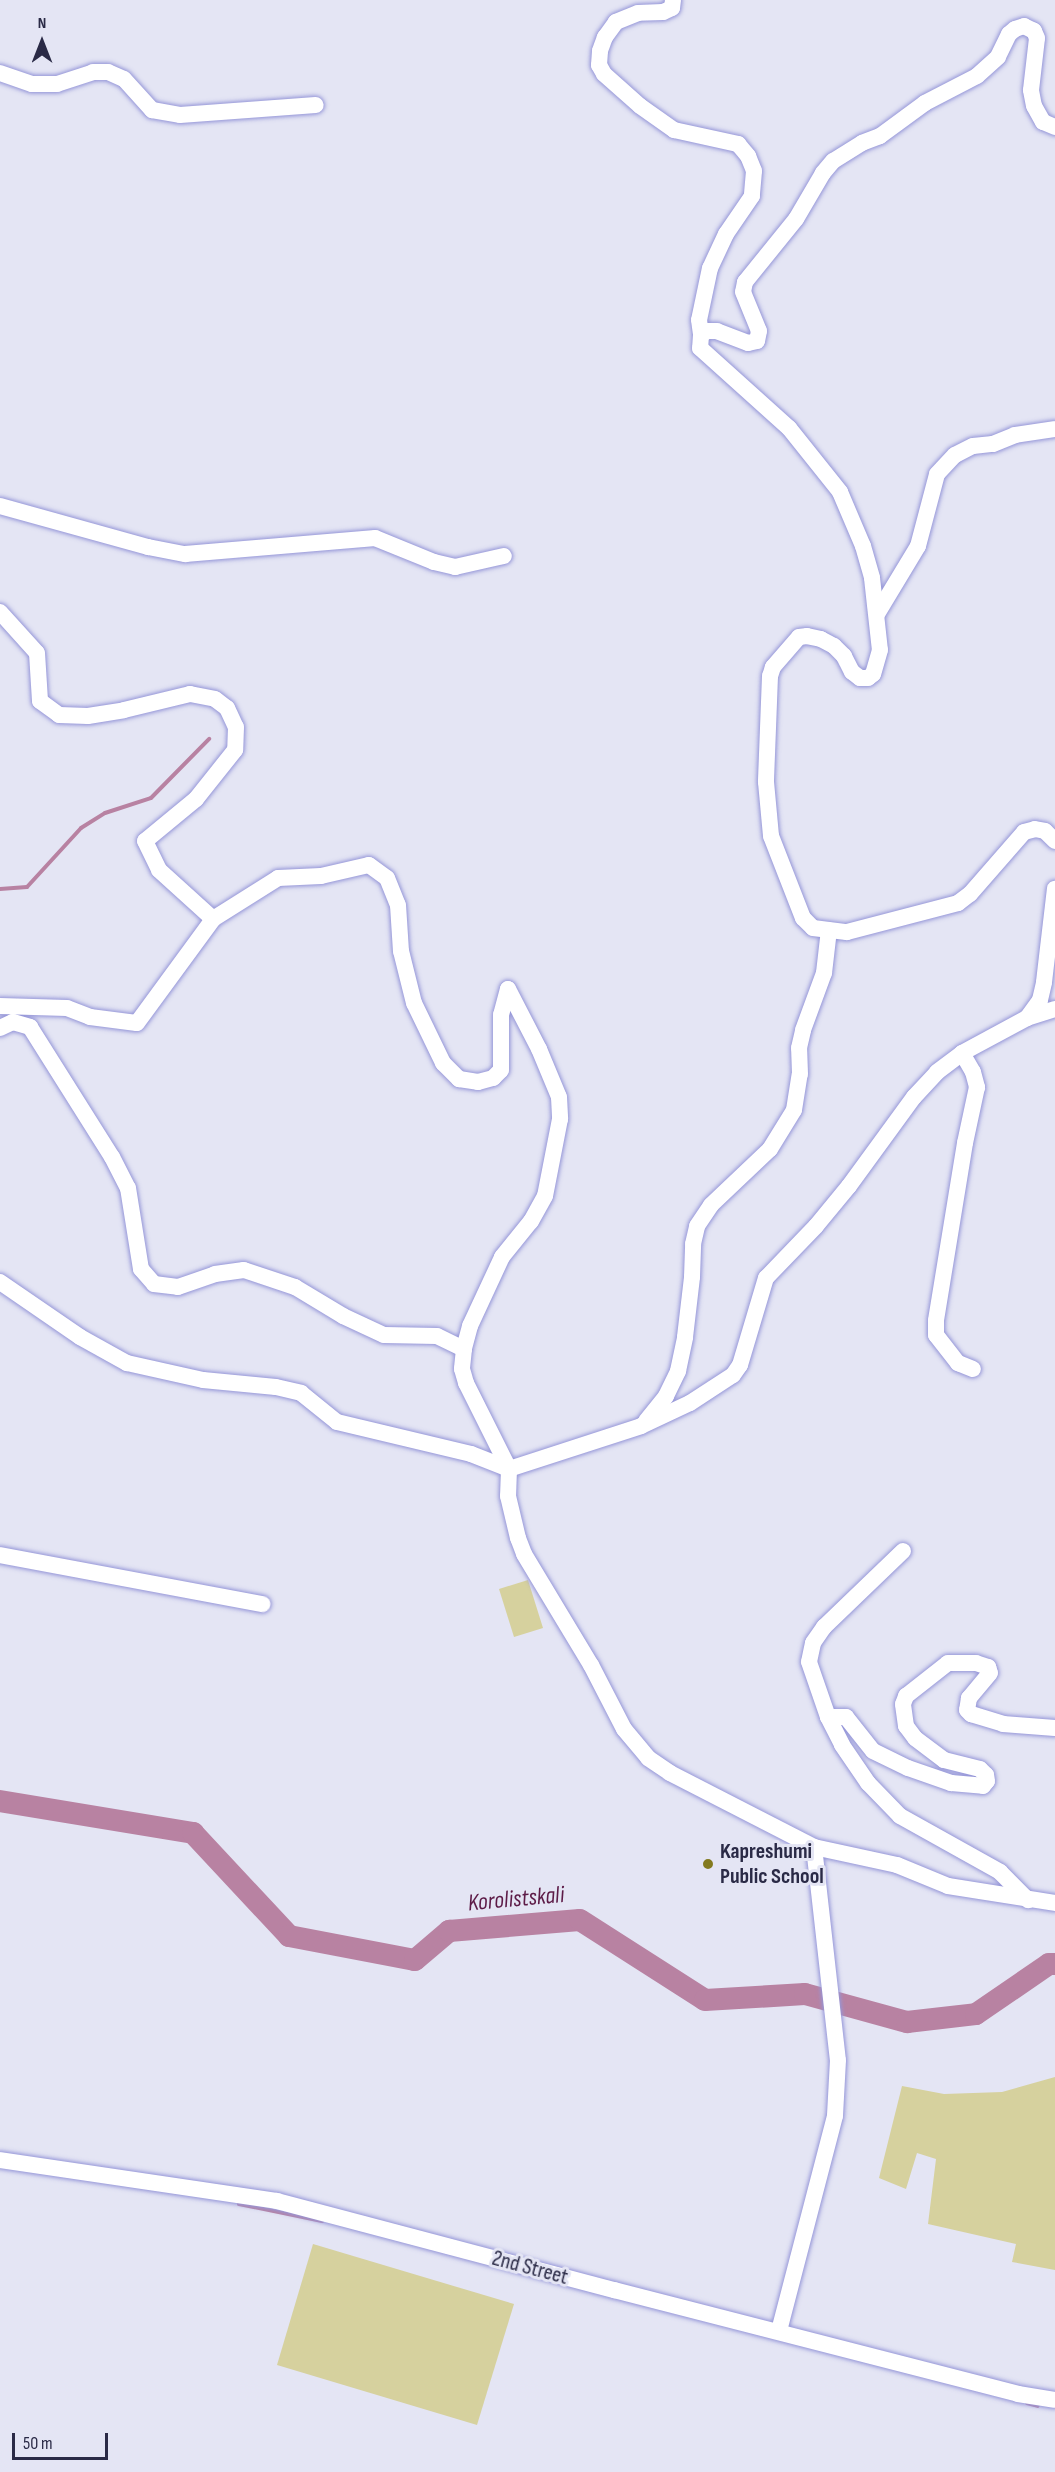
<!DOCTYPE html>
<style>
body{margin:0}
#map{position:relative;width:1055px;height:2472px;overflow:hidden;background:#e4e5f4;font-family:"Sofia Sans Condensed",sans-serif}
div>[style]{position:absolute}
.green>*{inset:0;background:#d6d19e}
.stream>*{height:4px;margin:-2px;padding:0 2px;transform-origin:2px;border-radius:2px;background:#b882a2}
.river>*{height:22px;margin:-11px;padding:0 11px;transform-origin:11px;border-radius:11px;background:#b882a2}
.roads{filter:drop-shadow(0 0 2px #9596d8) drop-shadow(0 0 2px #9596d8)}
.minor>*{height:16px;margin:-8px;padding:0 8px;transform-origin:8px;border-radius:8px;background:#fff}
.dots>*{width:16px;height:16px;translate:-50% -50%;box-sizing:border-box;border:3px solid #e4e5f4;border-radius:50%}
span{translate:-50% -50%;white-space:nowrap;text-align:center;line-height:1.15;-webkit-text-stroke:6px #e4e5f4;paint-order:stroke}
.poi-label{font-size:22px;color:#2a2a46;font-weight:700}
.left{translate:0 -50%;text-align:left}
.street-label{font-size:22px;color:#2a2a46}
.water-label{font-size:24px;color:#5d1b47;font-style:italic}
.north{position:absolute;left:12px;top:12px;width:60px;height:60px;-webkit-text-stroke:4px #e4e5f4;paint-order:stroke;rotate:0deg;font-size:16px;font-weight:700;line-height:24px;text-align:center;color:#2a2a46}
.north::after{content:'';display:block;margin:auto;width:21px;height:27px;background:#2a2a46;clip-path:polygon(50% 0,100% 100%,50% 72%,0 100%)}
.scale{position:absolute;left:12px;top:2433px;width:96px;height:27px;box-sizing:border-box;border:3px solid #2a2a46;border-top:0;padding-left:8px;font-size:18px;line-height:21px;white-space:nowrap;color:#2a2a46;-webkit-text-stroke:4px #e4e5f4;paint-order:stroke}
</style>
<div id="map">
<div class="green">
<div style="clip-path:polygon(528px 1580px,543px 1628px,514px 1637px,499px 1589px)"></div>
<div style="clip-path:polygon(1055px 2077px,1055px 2270px,1012px 2262px,1016px 2244px,928px 2224px,936px 2159px,917px 2153px,906px 2189px,879px 2178px,902px 2086px,944px 2094px,1002px 2092px)"></div>
<div style="clip-path:polygon(313px 2244px,514px 2304px,477px 2425px,277px 2365px)"></div>
</div>
<div class="stream">
<div style="left:0;top:889px;width:27px;rotate:-4deg"></div>
<div style="left:27px;top:887px;width:80px;rotate:-47.5deg"></div>
<div style="left:81px;top:828px;width:28px;rotate:-32deg"></div>
<div style="left:105px;top:813px;width:48px;rotate:-18.1deg"></div>
<div style="left:151px;top:798px;width:83px;rotate:-45.5deg"></div>
<div style="left:239px;top:2204px;width:85px;rotate:11.6deg"></div>
<div style="left:1027px;top:2403px;width:11px;rotate:15deg"></div>
</div>
<div class="river">
<div style="left:0;top:1801px;width:196px;rotate:9.4deg"></div>
<div style="left:193px;top:1833px;width:141px;rotate:47deg"></div>
<div style="left:289px;top:1936px;width:128px;rotate:10.8deg"></div>
<div style="left:415px;top:1960px;width:45px;rotate:-40.5deg"></div>
<div style="left:449px;top:1931px;width:131px;rotate:-4.8deg"></div>
<div style="left:580px;top:1920px;width:148px;rotate:32.6deg"></div>
<div style="left:705px;top:2000px;width:100px;rotate:-3.4deg"></div>
<div style="left:805px;top:1994px;width:106px;rotate:15.4deg"></div>
<div style="left:907px;top:2022px;width:69px;rotate:-6.6deg"></div>
<div style="left:976px;top:2014px;width:88px;rotate:-34.4deg"></div>
<div style="left:1049px;top:1964px;width:6px"></div>
</div>
<div class="roads">
<div class="minor">
<div style="left:673px;top:0;width:8px;rotate:97deg"></div>
<div style="left:672px;top:8px;width:10px;rotate:156deg"></div>
<div style="left:663px;top:12px;width:25px;rotate:178deg"></div>
<div style="left:638px;top:13px;width:24px;rotate:158deg"></div>
<div style="left:616px;top:22px;width:19px;rotate:126deg"></div>
<div style="left:605px;top:37px;width:15px;rotate:110deg"></div>
<div style="left:600px;top:51px;width:14px;rotate:94deg"></div>
<div style="left:599px;top:65px;width:10px;rotate:61deg"></div>
<div style="left:604px;top:74px;width:48px;rotate:41.6deg"></div>
<div style="left:640px;top:106px;width:42px;rotate:35.2deg"></div>
<div style="left:674px;top:130px;width:66px;rotate:12.3deg"></div>
<div style="left:738px;top:144px;width:16px;rotate:50deg"></div>
<div style="left:748px;top:156px;width:16px;rotate:68deg"></div>
<div style="left:754px;top:171px;width:25px;rotate:95deg"></div>
<div style="left:752px;top:196px;width:46px;rotate:124.4deg"></div>
<div style="left:726px;top:234px;width:38px;rotate:115deg"></div>
<div style="left:710px;top:268px;width:53px;rotate:101.9deg"></div>
<div style="left:699px;top:320px;width:15px;rotate:82deg"></div>
<div style="left:0;top:73px;width:34px;rotate:19deg"></div>
<div style="left:32px;top:84px;width:25px"></div>
<div style="left:57px;top:84px;width:38px;rotate:-18deg"></div>
<div style="left:93px;top:72px;width:15px"></div>
<div style="left:108px;top:72px;width:17px;rotate:24deg"></div>
<div style="left:124px;top:79px;width:42px;rotate:47.9deg"></div>
<div style="left:152px;top:110px;width:28px;rotate:10deg"></div>
<div style="left:180px;top:115px;width:136px;rotate:-4.2deg"></div>
<div style="left:1055px;top:127px;width:13px;rotate:-157deg"></div>
<div style="left:1043px;top:122px;width:18px;rotate:-119deg"></div>
<div style="left:1034px;top:106px;width:16px;rotate:-101deg"></div>
<div style="left:1031px;top:90px;width:52px;rotate:-83.4deg"></div>
<div style="left:1037px;top:38px;width:8px;rotate:-113deg"></div>
<div style="left:1034px;top:31px;width:11px;rotate:-153deg"></div>
<div style="left:1024px;top:26px;width:9px;rotate:162deg"></div>
<div style="left:1015px;top:29px;width:8px;rotate:140deg"></div>
<div style="left:1009px;top:34px;width:25px;rotate:116deg"></div>
<div style="left:998px;top:57px;width:28px;rotate:138deg"></div>
<div style="left:977px;top:76px;width:59px;rotate:152.6deg"></div>
<div style="left:925px;top:103px;width:56px;rotate:143.7deg"></div>
<div style="left:880px;top:136px;width:19px;rotate:159deg"></div>
<div style="left:862px;top:143px;width:34px;rotate:148deg"></div>
<div style="left:833px;top:161px;width:16px;rotate:130deg"></div>
<div style="left:823px;top:173px;width:53px;rotate:120.4deg"></div>
<div style="left:796px;top:219px;width:81px;rotate:129deg"></div>
<div style="left:745px;top:282px;width:10px;rotate:101deg"></div>
<div style="left:743px;top:292px;width:42px;rotate:67.7deg"></div>
<div style="left:759px;top:331px;width:10px;rotate:101deg"></div>
<div style="left:757px;top:341px;width:9px;rotate:167deg"></div>
<div style="left:748px;top:343px;width:33px;rotate:-159deg"></div>
<div style="left:717px;top:331px;width:10px;rotate:180deg"></div>
<div style="left:707px;top:331px;width:7px;rotate:146deg"></div>
<div style="left:701px;top:335px;width:13px;rotate:94deg"></div>
<div style="left:700px;top:348px;width:120px;rotate:42deg"></div>
<div style="left:789px;top:428px;width:82px;rotate:51.4deg"></div>
<div style="left:840px;top:492px;width:59px;rotate:66.9deg"></div>
<div style="left:863px;top:546px;width:33px;rotate:74deg"></div>
<div style="left:872px;top:578px;width:72px;rotate:83.7deg"></div>
<div style="left:880px;top:650px;width:25px;rotate:106deg"></div>
<div style="left:873px;top:674px;width:6px;rotate:141deg"></div>
<div style="left:868px;top:678px;width:8px;rotate:180deg"></div>
<div style="left:860px;top:678px;width:10px;rotate:-143deg"></div>
<div style="left:852px;top:672px;width:18px;rotate:-117deg"></div>
<div style="left:844px;top:656px;width:14px;rotate:-135deg"></div>
<div style="left:834px;top:646px;width:15px;rotate:-152deg"></div>
<div style="left:821px;top:639px;width:14px;rotate:-168deg"></div>
<div style="left:807px;top:636px;width:8px;rotate:173deg"></div>
<div style="left:799px;top:637px;width:40px;rotate:131deg"></div>
<div style="left:773px;top:667px;width:9px;rotate:108deg"></div>
<div style="left:770px;top:676px;width:106px;rotate:92.2deg"></div>
<div style="left:766px;top:782px;width:54px;rotate:84.7deg"></div>
<div style="left:771px;top:836px;width:88px;rotate:68.7deg"></div>
<div style="left:803px;top:918px;width:14px;rotate:45deg"></div>
<div style="left:813px;top:928px;width:34px;rotate:7deg"></div>
<div style="left:847px;top:932px;width:115px;rotate:-14.6deg"></div>
<div style="left:958px;top:903px;width:15px;rotate:-37deg"></div>
<div style="left:970px;top:894px;width:82px;rotate:-48.9deg"></div>
<div style="left:1024px;top:832px;width:11px;rotate:-15deg"></div>
<div style="left:1035px;top:829px;width:10px;rotate:11deg"></div>
<div style="left:1045px;top:831px;width:14px;rotate:45deg"></div>
<div style="left:0;top:506px;width:154px;rotate:15.5deg"></div>
<div style="left:148px;top:547px;width:38px;rotate:11deg"></div>
<div style="left:185px;top:554px;width:191px;rotate:-4.8deg"></div>
<div style="left:375px;top:538px;width:64px;rotate:22.1deg"></div>
<div style="left:434px;top:562px;width:22px;rotate:13deg"></div>
<div style="left:455px;top:567px;width:50px;rotate:-12.7deg"></div>
<div style="left:0;top:612px;width:55px;rotate:47.9deg"></div>
<div style="left:37px;top:653px;width:48px;rotate:86.4deg"></div>
<div style="left:40px;top:701px;width:24px;rotate:36deg"></div>
<div style="left:59px;top:715px;width:29px;rotate:2deg"></div>
<div style="left:88px;top:716px;width:36px;rotate:-9deg"></div>
<div style="left:124px;top:710px;width:68px;rotate:-13.6deg"></div>
<div style="left:190px;top:694px;width:25px;rotate:11deg"></div>
<div style="left:215px;top:699px;width:15px;rotate:37deg"></div>
<div style="left:227px;top:708px;width:21px;rotate:65deg"></div>
<div style="left:236px;top:727px;width:23px;rotate:92deg"></div>
<div style="left:235px;top:750px;width:63px;rotate:128.5deg"></div>
<div style="left:196px;top:799px;width:66px;rotate:140.5deg"></div>
<div style="left:145px;top:841px;width:32px;rotate:64deg"></div>
<div style="left:159px;top:870px;width:73px;rotate:42.2deg"></div>
<div style="left:877px;top:614px;width:79px;rotate:-58.9deg"></div>
<div style="left:918px;top:546px;width:74px;rotate:-75.2deg"></div>
<div style="left:937px;top:474px;width:26px;rotate:-47deg"></div>
<div style="left:955px;top:455px;width:20px;rotate:-27deg"></div>
<div style="left:973px;top:446px;width:20px;rotate:-6deg"></div>
<div style="left:993px;top:444px;width:24px;rotate:-22deg"></div>
<div style="left:1015px;top:435px;width:40px;rotate:-8.5deg"></div>
<div style="left:508px;top:989px;width:68px;rotate:62.7deg"></div>
<div style="left:539px;top:1049px;width:52px;rotate:67.4deg"></div>
<div style="left:559px;top:1097px;width:22px;rotate:87deg"></div>
<div style="left:560px;top:1119px;width:78px;rotate:101deg"></div>
<div style="left:545px;top:1196px;width:29px;rotate:119deg"></div>
<div style="left:531px;top:1221px;width:46px;rotate:128.9deg"></div>
<div style="left:502px;top:1257px;width:76px;rotate:114.9deg"></div>
<div style="left:470px;top:1326px;width:24px;rotate:105deg"></div>
<div style="left:464px;top:1349px;width:20px;rotate:96deg"></div>
<div style="left:462px;top:1369px;width:15px;rotate:74deg"></div>
<div style="left:466px;top:1383px;width:96px;rotate:63.4deg"></div>
<div style="left:509px;top:1469px;width:27px;rotate:92deg"></div>
<div style="left:508px;top:1496px;width:43px;rotate:76.6deg"></div>
<div style="left:518px;top:1538px;width:17px;rotate:69deg"></div>
<div style="left:524px;top:1554px;width:130px;rotate:58.9deg"></div>
<div style="left:591px;top:1665px;width:72px;rotate:62.7deg"></div>
<div style="left:624px;top:1729px;width:38px;rotate:50deg"></div>
<div style="left:648px;top:1758px;width:27px;rotate:34deg"></div>
<div style="left:670px;top:1773px;width:162px;rotate:27.2deg"></div>
<div style="left:814px;top:1847px;width:214px;rotate:83.6deg"></div>
<div style="left:838px;top:2060px;width:56px;rotate:93.1deg"></div>
<div style="left:835px;top:2116px;width:222px;rotate:104.6deg"></div>
<div style="left:0;top:1006px;width:67px;rotate:1.7deg"></div>
<div style="left:67px;top:1008px;width:25px;rotate:21deg"></div>
<div style="left:90px;top:1017px;width:47px;rotate:7.3deg"></div>
<div style="left:137px;top:1023px;width:129px;rotate:-53.8deg"></div>
<div style="left:213px;top:919px;width:77px;rotate:-32.2deg"></div>
<div style="left:278px;top:878px;width:43px;rotate:-2.7deg"></div>
<div style="left:321px;top:876px;width:49px;rotate:-12.9deg"></div>
<div style="left:369px;top:865px;width:22px;rotate:36deg"></div>
<div style="left:387px;top:878px;width:29px;rotate:68deg"></div>
<div style="left:398px;top:905px;width:46px;rotate:86.3deg"></div>
<div style="left:401px;top:951px;width:54px;rotate:76deg"></div>
<div style="left:414px;top:1003px;width:67px;rotate:64.2deg"></div>
<div style="left:443px;top:1063px;width:23px;rotate:45deg"></div>
<div style="left:459px;top:1079px;width:19px;rotate:9deg"></div>
<div style="left:478px;top:1082px;width:16px;rotate:-15deg"></div>
<div style="left:493px;top:1078px;width:11px;rotate:-45deg"></div>
<div style="left:501px;top:1070px;width:55px;rotate:-90deg"></div>
<div style="left:501px;top:1015px;width:27px;rotate:-75deg"></div>
<div style="left:1027px;top:1018px;width:29px;rotate:-18deg"></div>
<div style="left:0;top:1028px;width:14px;rotate:-25deg"></div>
<div style="left:13px;top:1022px;width:18px;rotate:16deg"></div>
<div style="left:30px;top:1027px;width:154px;rotate:57.8deg"></div>
<div style="left:112px;top:1157px;width:35px;rotate:63deg"></div>
<div style="left:128px;top:1188px;width:82px;rotate:80.9deg"></div>
<div style="left:141px;top:1269px;width:20px;rotate:49deg"></div>
<div style="left:154px;top:1284px;width:24px;rotate:7deg"></div>
<div style="left:178px;top:1287px;width:39px;rotate:-19deg"></div>
<div style="left:215px;top:1274px;width:29px;rotate:-8deg"></div>
<div style="left:244px;top:1270px;width:54px;rotate:18.4deg"></div>
<div style="left:295px;top:1287px;width:56px;rotate:31.1deg"></div>
<div style="left:343px;top:1316px;width:45px;rotate:24.9deg"></div>
<div style="left:384px;top:1335px;width:53px;rotate:1.1deg"></div>
<div style="left:437px;top:1336px;width:30px;rotate:26deg"></div>
<div style="left:962px;top:1053px;width:22px;rotate:60deg"></div>
<div style="left:973px;top:1072px;width:16px;rotate:75deg"></div>
<div style="left:977px;top:1087px;width:57px;rotate:102.1deg"></div>
<div style="left:965px;top:1143px;width:180px;rotate:99.3deg"></div>
<div style="left:936px;top:1321px;width:14px;rotate:90deg"></div>
<div style="left:936px;top:1335px;width:36px;rotate:52deg"></div>
<div style="left:958px;top:1363px;width:16px;rotate:22deg"></div>
<div style="left:0;top:1282px;width:97px;rotate:34.5deg"></div>
<div style="left:80px;top:1337px;width:54px;rotate:29deg"></div>
<div style="left:127px;top:1363px;width:78px;rotate:12.6deg"></div>
<div style="left:203px;top:1380px;width:73px;rotate:5.5deg"></div>
<div style="left:276px;top:1387px;width:26px;rotate:13deg"></div>
<div style="left:301px;top:1393px;width:46px;rotate:38.9deg"></div>
<div style="left:337px;top:1422px;width:138px;rotate:13.4deg"></div>
<div style="left:471px;top:1454px;width:41px;rotate:21.5deg"></div>
<div style="left:509px;top:1469px;width:139px;rotate:-18deg"></div>
<div style="left:641px;top:1426px;width:54px;rotate:-25.1deg"></div>
<div style="left:690px;top:1403px;width:51px;rotate:-33.1deg"></div>
<div style="left:733px;top:1375px;width:12px;rotate:-55deg"></div>
<div style="left:740px;top:1365px;width:91px;rotate:-73.4deg"></div>
<div style="left:766px;top:1278px;width:72px;rotate:-46.1deg"></div>
<div style="left:816px;top:1226px;width:52px;rotate:-50.5deg"></div>
<div style="left:849px;top:1186px;width:110px;rotate:-53.9deg"></div>
<div style="left:914px;top:1097px;width:34px;rotate:-47deg"></div>
<div style="left:937px;top:1072px;width:31px;rotate:-37deg"></div>
<div style="left:962px;top:1053px;width:74px;rotate:-28.3deg"></div>
<div style="left:1027px;top:1018px;width:22px;rotate:-54deg"></div>
<div style="left:1040px;top:1000px;width:18px;rotate:-77deg"></div>
<div style="left:1044px;top:982px;width:94px;rotate:-83.3deg"></div>
<div style="left:646px;top:1421px;width:32px;rotate:-51deg"></div>
<div style="left:666px;top:1396px;width:28px;rotate:-64deg"></div>
<div style="left:678px;top:1371px;width:35px;rotate:-78deg"></div>
<div style="left:685px;top:1337px;width:60px;rotate:-83.3deg"></div>
<div style="left:692px;top:1277px;width:33px;rotate:-88deg"></div>
<div style="left:693px;top:1244px;width:18px;rotate:-77deg"></div>
<div style="left:697px;top:1226px;width:25px;rotate:-56deg"></div>
<div style="left:711px;top:1205px;width:81px;rotate:-43.5deg"></div>
<div style="left:770px;top:1149px;width:46px;rotate:-58.4deg"></div>
<div style="left:794px;top:1110px;width:36px;rotate:-81deg"></div>
<div style="left:800px;top:1074px;width:26px;rotate:-92deg"></div>
<div style="left:799px;top:1048px;width:18px;rotate:-77deg"></div>
<div style="left:803px;top:1030px;width:61px;rotate:-69.8deg"></div>
<div style="left:824px;top:973px;width:43px;rotate:-83.4deg"></div>
<div style="left:903px;top:1551px;width:110px;rotate:136.1deg"></div>
<div style="left:824px;top:1627px;width:19px;rotate:125deg"></div>
<div style="left:813px;top:1643px;width:19px;rotate:102deg"></div>
<div style="left:809px;top:1662px;width:58px;rotate:70.9deg"></div>
<div style="left:828px;top:1717px;width:31px;rotate:63deg"></div>
<div style="left:842px;top:1745px;width:46px;rotate:55.6deg"></div>
<div style="left:868px;top:1783px;width:46px;rotate:45.9deg"></div>
<div style="left:900px;top:1816px;width:115px;rotate:29.2deg"></div>
<div style="left:1000px;top:1872px;width:40px;rotate:45deg"></div>
<div style="left:0;top:1555px;width:267px;rotate:10.6deg"></div>
<div style="left:828px;top:1717px;width:18px"></div>
<div style="left:846px;top:1717px;width:43px;rotate:51.5deg"></div>
<div style="left:873px;top:1751px;width:39px;rotate:26deg"></div>
<div style="left:908px;top:1768px;width:46px;rotate:19.2deg"></div>
<div style="left:951px;top:1783px;width:32px;rotate:5deg"></div>
<div style="left:983px;top:1786px;width:6px;rotate:-51deg"></div>
<div style="left:987px;top:1781px;width:6px;rotate:-99deg"></div>
<div style="left:986px;top:1775px;width:8px;rotate:-135deg"></div>
<div style="left:980px;top:1769px;width:37px;rotate:-166deg"></div>
<div style="left:944px;top:1760px;width:36px;rotate:-143deg"></div>
<div style="left:915px;top:1738px;width:15px;rotate:-127deg"></div>
<div style="left:906px;top:1726px;width:22px;rotate:-98deg"></div>
<div style="left:903px;top:1704px;width:9px;rotate:-69deg"></div>
<div style="left:906px;top:1696px;width:53px;rotate:-38.2deg"></div>
<div style="left:948px;top:1663px;width:28px"></div>
<div style="left:976px;top:1663px;width:13px;rotate:18deg"></div>
<div style="left:988px;top:1667px;width:6px;rotate:72deg"></div>
<div style="left:990px;top:1673px;width:33px;rotate:130deg"></div>
<div style="left:969px;top:1698px;width:12px;rotate:99deg"></div>
<div style="left:967px;top:1710px;width:6px;rotate:45deg"></div>
<div style="left:971px;top:1714px;width:34px;rotate:17deg"></div>
<div style="left:1003px;top:1724px;width:52px;rotate:4.4deg"></div>
<div style="left:814px;top:1847px;width:85px;rotate:12.2deg"></div>
<div style="left:897px;top:1865px;width:55px;rotate:22.4deg"></div>
<div style="left:948px;top:1886px;width:108px;rotate:9deg"></div>
<div style="left:0;top:2160px;width:280px;rotate:8.4deg"></div>
<div style="left:277px;top:2201px;width:349px;rotate:14.8deg"></div>
<div style="left:614px;top:2290px;width:417px;rotate:14.4deg"></div>
<div style="left:1018px;top:2394px;width:37px;rotate:9deg"></div>
</div>
</div>
<div class="dots">
<div style="left:708px;top:1864px;background:#837a1f"></div>
</div>
<div class="poi-label">
<span class="left" style="left:720px;top:1864px">Kapreshumi<br>Public School</span>
</div>
<div class="street-label">
<span style="left:530px;top:2268px;rotate:15deg">2nd Street</span>
</div>
<div class="water-label">
<span style="left:516px;top:1899px;rotate:-5deg">Korolistskali</span>
</div>
<div class="north">N</div>
<div class="scale">50 m</div>
</div>
